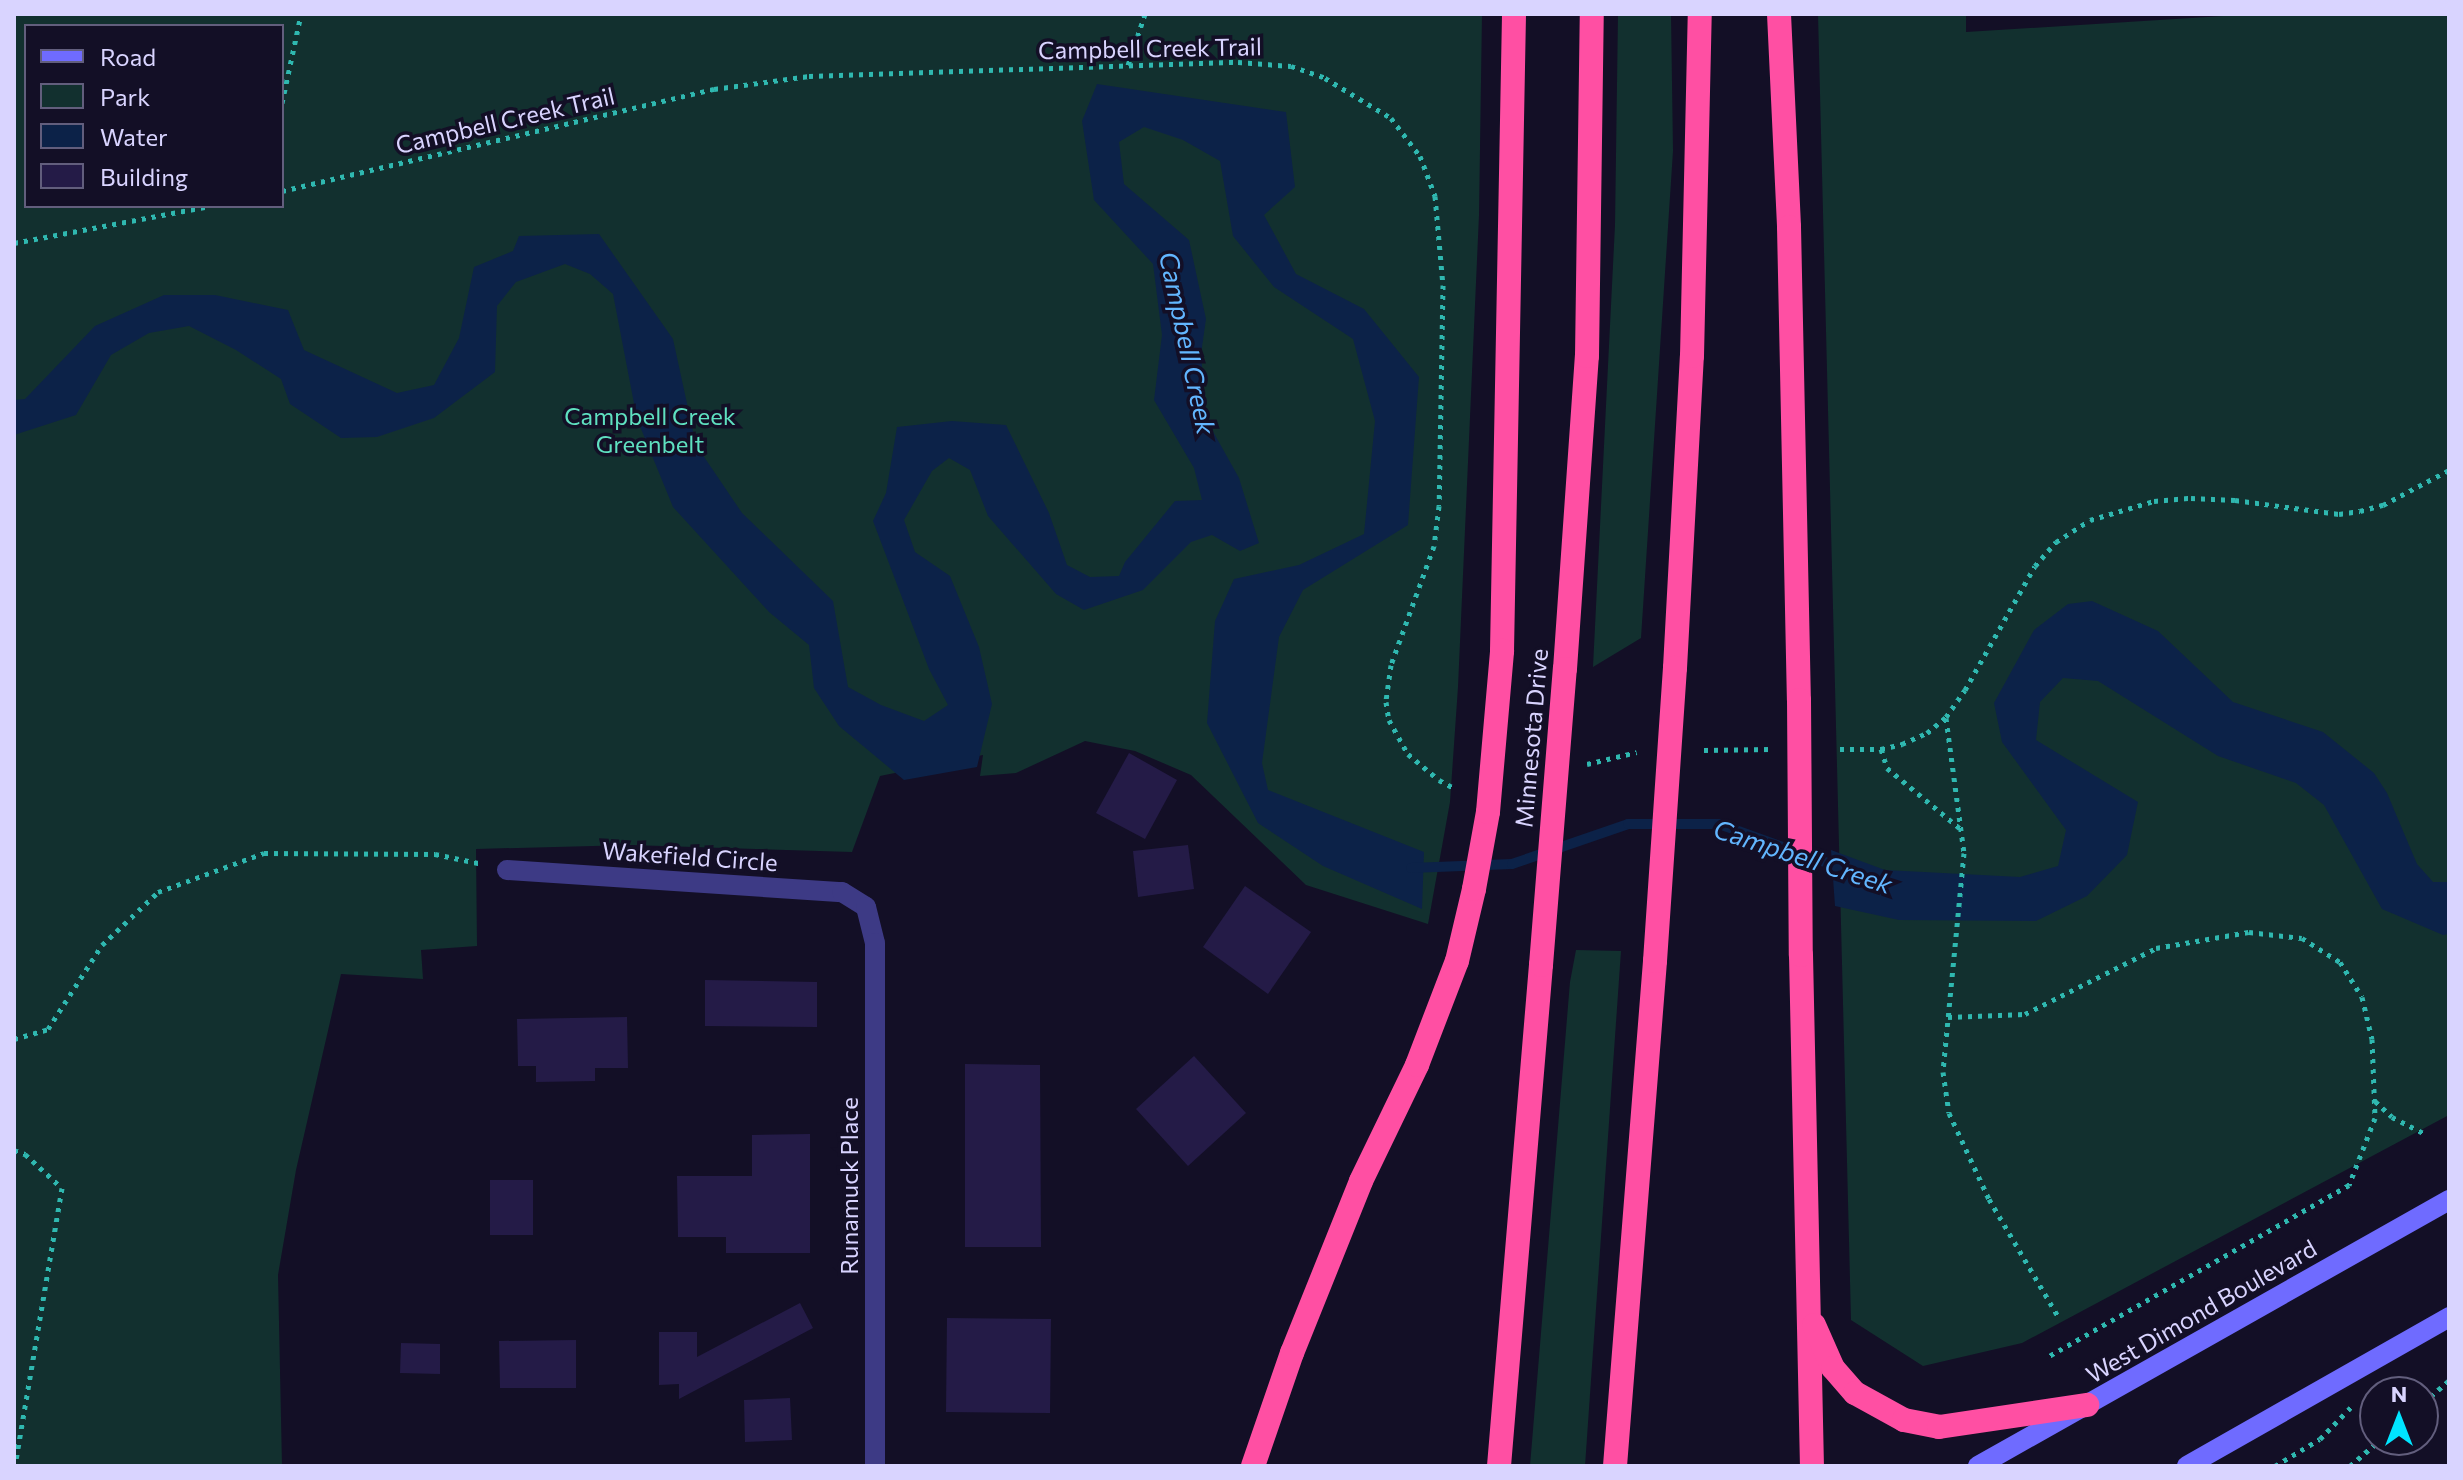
<!DOCTYPE html>
<style>
body{margin:0}
#map{position:relative;width:2463px;height:1480px;overflow:hidden;background:#130f26;font-family:Commissioner,sans-serif}
div>[style]{position:absolute}
.green>*{inset:0;background:#12302f}
.water>*{inset:0;background:#0c2248}
.stream>*{height:10px;margin:-5px;padding:0 5px;transform-origin:5px;border-radius:5px;background:#0c2248}
.building>*{inset:0;background:#241b47}
.path>*{height:5px;margin-top:-2.5px;transform-origin:0;background:repeating-linear-gradient(90deg,#2fb8b0 0 4px,transparent 0 10px)}
.street>*{height:20px;margin:-10px;padding:0 10px;transform-origin:10px;border-radius:10px;background:#3d3a85}
.secondary>*{height:20px;margin:-10px;padding:0 10px;transform-origin:10px;border-radius:10px;background:#6f6bff}
.highway>*{height:24px;margin:-12px;padding:0 12px;transform-origin:12px;border-radius:12px;background:#ff4fa3}
.highway-bridge>*{height:24px;margin:-12px;padding:0 12px;transform-origin:12px;border-radius:12px;background:#ff4fa3}
span{translate:-50% -50%;white-space:nowrap;text-align:center;line-height:1.15;-webkit-text-stroke:7px #130f26;paint-order:stroke}
.street-label{font-size:24px;color:#d9d4ff}
.park-label{font-size:24px;color:#5fe0c0}
.water-label{font-size:26px;color:#62b6ff;font-style:italic}
.frame{position:absolute;inset:0;border:16px solid #d9d4ff;pointer-events:none}
.legend{position:absolute;left:24px;top:24px;width:260px;height:184px;box-sizing:border-box;background:#130f26;border:2px solid #625e7d;margin:0;padding:10px 14px;list-style:none;font-size:24px;color:#d9d4ff}
.legend li{display:flex;align-items:center;gap:16px;height:40px}
.legend b{width:40px;border:2px solid #625e7d}
.north{position:absolute;left:2359px;top:1376px;width:80px;height:80px;box-sizing:border-box;background:#130f26;border:2px solid #625e7d;border-radius:50%;rotate:0deg;font-size:22px;font-weight:700;line-height:32px;text-align:center;color:#d9d4ff}
.north::after{content:'';display:block;margin:auto;width:28px;height:36px;background:#00e5ff;clip-path:polygon(50% 0,100% 100%,50% 72%,0 100%)}
</style>
<div id="map">
<div class="green">
<div style="clip-path:polygon(evenodd,14px 14px,1482px 14px,1479px 215px,1458px 687px,1450px 802px,1428px 924px,1306px 885px,1191px 775px,1135px 751px,1085px 741px,1016px 773px,980px 776px,983px 755px,880px 776px,852px 852px,631px 845px,476px 849px,477px 946px,421px 950px,423px 979px,341px 974px,296px 1170px,278px 1275px,282px 1466px,14px 1466px,14px 14px,26px 26px,282px 26px,282px 206px,26px 206px,26px 26px)"></div>
<div style="clip-path:polygon(1618px 14px,1671px 14px,1673px 151px,1641px 638px,1593px 667px,1615px 225px)"></div>
<div style="clip-path:polygon(1818px 14px,1966px 14px,1966px 32px,2255px 14px,2449px 14px,2449px 1115px,2022px 1343px,1923px 1366px,1851px 1320px)"></div>
<div style="clip-path:polygon(1576px 950px,1621px 951px,1585px 1466px,1530px 1466px,1570px 982px)"></div>
</div>
<div class="water">
<div style="clip-path:polygon(1097px 84px,1286px 112px,1295px 187px,1264px 215px,1296px 274px,1364px 309px,1419px 377px,1408px 525px,1303px 590px,1279px 637px,1262px 763px,1268px 790px,1424px 852px,1422px 909px,1323px 866px,1258px 823px,1207px 723px,1215px 621px,1234px 579px,1299px 565px,1364px 534px,1375px 421px,1353px 339px,1274px 287px,1233px 236px,1220px 161px,1183px 140px,1144px 127px,1119px 142px,1124px 184px,1189px 240px,1206px 319px,1201px 354px,1206px 419px,1239px 478px,1259px 543px,1240px 551px,1212px 535px,1191px 542px,1143px 590px,1084px 610px,1056px 594px,988px 516px,970px 470px,949px 458px,932px 471px,904px 520px,915px 552px,950px 576px,979px 647px,992px 704px,977px 767px,904px 780px,839px 726px,814px 688px,809px 645px,769px 612px,673px 507px,637px 419px,613px 294px,590px 274px,565px 264px,516px 282px,497px 306px,495px 372px,434px 418px,377px 437px,341px 438px,290px 404px,281px 379px,236px 350px,189px 326px,149px 333px,111px 355px,76px 415px,14px 435px,14px 400px,25px 399px,95px 326px,164px 295px,215px 295px,288px 310px,304px 350px,397px 393px,434px 385px,459px 338px,474px 267px,513px 251px,519px 236px,599px 234px,673px 339px,696px 445px,742px 513px,833px 601px,848px 687px,881px 705px,924px 721px,948px 705px,929px 669px,873px 521px,886px 493px,897px 427px,952px 421px,1006px 425px,1049px 513px,1067px 565px,1090px 577px,1119px 576px,1125px 562px,1175px 501px,1202px 500px,1194px 468px,1154px 400px,1162px 335px,1153px 264px,1094px 200px,1082px 121px)"></div>
<div style="clip-path:polygon(2092px 601px,2158px 631px,2233px 702px,2323px 732px,2374px 773px,2387px 793px,2417px 864px,2433px 882px,2449px 882px,2449px 934px,2443px 935px,2382px 909px,2324px 805px,2296px 783px,2218px 756px,2098px 681px,2063px 678px,2040px 702px,2036px 740px,2138px 802px,2127px 855px,2087px 896px,2036px 921px,1899px 920px,1835px 906px,1831px 850px,1885px 870px,2020px 877px,2058px 866px,2066px 830px,2002px 742px,1994px 703px,2034px 630px,2068px 604px)"></div>
</div>
<div class="stream">
<div style="left:1411px;top:868px;width:101px;rotate:-2.3deg"></div>
<div style="left:1512px;top:864px;width:123px;rotate:-19deg"></div>
<div style="left:1628px;top:824px;width:91px"></div>
<div style="left:1719px;top:824px;width:133px;rotate:19.8deg"></div>
</div>
<div class="building">
<div style="clip-path:polygon(1129px 753px,1177px 780px,1145px 839px,1096px 813px)"></div>
<div style="clip-path:polygon(1188px 845px,1194px 889px,1138px 897px,1133px 851px)"></div>
<div style="clip-path:polygon(1245px 886px,1311px 932px,1268px 994px,1203px 947px)"></div>
<div style="clip-path:polygon(705px 980px,817px 982px,817px 1027px,705px 1026px)"></div>
<div style="clip-path:polygon(627px 1017px,628px 1068px,595px 1068px,595px 1081px,536px 1082px,536px 1066px,518px 1066px,517px 1019px)"></div>
<div style="clip-path:polygon(1194px 1056px,1246px 1113px,1188px 1166px,1136px 1109px)"></div>
<div style="clip-path:polygon(965px 1064px,1040px 1065px,1041px 1247px,965px 1247px)"></div>
<div style="clip-path:polygon(810px 1134px,810px 1253px,726px 1253px,726px 1237px,678px 1237px,677px 1176px,752px 1176px,752px 1135px)"></div>
<div style="clip-path:polygon(490px 1180px,533px 1180px,533px 1235px,490px 1235px)"></div>
<div style="clip-path:polygon(800px 1303px,813px 1328px,679px 1399px,679px 1384px,659px 1385px,659px 1332px,697px 1332px,697px 1357px)"></div>
<div style="clip-path:polygon(947px 1318px,1051px 1319px,1050px 1413px,946px 1412px)"></div>
<div style="clip-path:polygon(576px 1340px,576px 1388px,500px 1388px,499px 1341px)"></div>
<div style="clip-path:polygon(401px 1343px,440px 1344px,440px 1374px,400px 1373px)"></div>
<div style="clip-path:polygon(790px 1398px,792px 1440px,745px 1442px,744px 1400px)"></div>
</div>
<div class="path">
<div style="left:1128px;top:65px;width:54px;rotate:-71.6deg"></div>
<div style="left:282px;top:103px;width:91px;rotate:-77.9deg"></div>
<div style="left:282px;top:191px;width:444px;rotate:-13.3deg"></div>
<div style="left:714px;top:89px;width:96px;rotate:-7.8deg"></div>
<div style="left:809px;top:76px;width:429px;rotate:-1.9deg"></div>
<div style="left:1238px;top:62px;width:53px;rotate:4.3deg"></div>
<div style="left:1291px;top:66px;width:36px;rotate:19deg"></div>
<div style="left:1325px;top:78px;width:77px;rotate:31.2deg"></div>
<div style="left:1391px;top:118px;width:48px;rotate:52.7deg"></div>
<div style="left:1420px;top:156px;width:43px;rotate:69.4deg"></div>
<div style="left:1435px;top:196px;width:89px;rotate:84.9deg"></div>
<div style="left:1443px;top:285px;width:221px;rotate:91deg"></div>
<div style="left:1439px;top:506px;width:40px;rotate:97.1deg"></div>
<div style="left:1434px;top:546px;width:127px;rotate:109.9deg"></div>
<div style="left:1391px;top:665px;width:37px;rotate:98deg"></div>
<div style="left:1386px;top:702px;width:18px;rotate:81deg"></div>
<div style="left:1389px;top:720px;width:39px;rotate:61deg"></div>
<div style="left:1408px;top:754px;width:40px;rotate:40deg"></div>
<div style="left:1439px;top:780px;width:19px;rotate:28deg"></div>
<div style="left:14px;top:243px;width:198px;rotate:-10.7deg"></div>
<div style="left:1946px;top:718px;width:136px;rotate:82.4deg"></div>
<div style="left:1964px;top:853px;width:220px;rotate:95.5deg"></div>
<div style="left:1943px;top:1072px;width:41px;rotate:81.7deg"></div>
<div style="left:1949px;top:1113px;width:95px;rotate:65.1deg"></div>
<div style="left:1989px;top:1199px;width:138px;rotate:59.5deg"></div>
<div style="left:1840px;top:749px;width:41px"></div>
<div style="left:1881px;top:749px;width:22px;rotate:-13deg"></div>
<div style="left:1902px;top:744px;width:27px;rotate:-24deg"></div>
<div style="left:1927px;top:733px;width:25px;rotate:-40deg"></div>
<div style="left:1946px;top:717px;width:33px;rotate:-55deg"></div>
<div style="left:1965px;top:690px;width:142px;rotate:-60.6deg"></div>
<div style="left:2035px;top:566px;width:32px;rotate:-49deg"></div>
<div style="left:2056px;top:542px;width:40px;rotate:-32.9deg"></div>
<div style="left:2090px;top:520px;width:67px;rotate:-16.5deg"></div>
<div style="left:2154px;top:501px;width:37px;rotate:-5deg"></div>
<div style="left:2191px;top:498px;width:44px;rotate:2.6deg"></div>
<div style="left:2235px;top:500px;width:105px;rotate:7.7deg"></div>
<div style="left:2339px;top:514px;width:21px;rotate:-8deg"></div>
<div style="left:2360px;top:511px;width:24px;rotate:-15deg"></div>
<div style="left:2383px;top:505px;width:75px;rotate:-27.9deg"></div>
<div style="left:1881px;top:749px;width:20px;rotate:72deg"></div>
<div style="left:1887px;top:768px;width:97px;rotate:39.6deg"></div>
<div style="left:1704px;top:750px;width:67px;rotate:-0.9deg"></div>
<div style="left:1587px;top:764px;width:51px;rotate:-13.5deg"></div>
<div style="left:1948px;top:1017px;width:77px;rotate:-2.2deg"></div>
<div style="left:2025px;top:1014px;width:147px;rotate:-26.7deg"></div>
<div style="left:2156px;top:948px;width:94px;rotate:-9.8deg"></div>
<div style="left:2249px;top:932px;width:53px;rotate:6.5deg"></div>
<div style="left:2302px;top:938px;width:45px;rotate:32.3deg"></div>
<div style="left:2340px;top:962px;width:41px;rotate:57.8deg"></div>
<div style="left:2362px;top:997px;width:43px;rotate:76.6deg"></div>
<div style="left:2372px;top:1039px;width:79px;rotate:87.8deg"></div>
<div style="left:2375px;top:1118px;width:72px;rotate:111.2deg"></div>
<div style="left:2349px;top:1185px;width:348px;rotate:150.3deg"></div>
<div style="left:14px;top:1039px;width:35px;rotate:-16deg"></div>
<div style="left:48px;top:1029px;width:100px;rotate:-57.3deg"></div>
<div style="left:102px;top:945px;width:77px;rotate:-43.4deg"></div>
<div style="left:158px;top:892px;width:113px;rotate:-20.2deg"></div>
<div style="left:264px;top:853px;width:171px;rotate:0.3deg"></div>
<div style="left:435px;top:854px;width:49px;rotate:11.8deg"></div>
<div style="left:2375px;top:1101px;width:23px;rotate:43deg"></div>
<div style="left:2392px;top:1117px;width:39px;rotate:27deg"></div>
<div style="left:14px;top:1150px;width:12px;rotate:20deg"></div>
<div style="left:25px;top:1154px;width:50px;rotate:42.6deg"></div>
<div style="left:62px;top:1188px;width:282px;rotate:99.6deg"></div>
<div style="left:2423px;top:1403px;width:35px;rotate:-41deg"></div>
<div style="left:2275px;top:1466px;width:52px;rotate:-31deg"></div>
<div style="left:2320px;top:1439px;width:46px;rotate:-45.9deg"></div>
<div style="left:2350px;top:1466px;width:40px;rotate:-41deg"></div>
</div>
<div class="street">
<div style="left:507px;top:870px;width:336px;rotate:3.8deg"></div>
<div style="left:842px;top:892px;width:28px;rotate:32deg"></div>
<div style="left:866px;top:907px;width:37px;rotate:76deg"></div>
<div style="left:875px;top:943px;width:523px;rotate:90deg"></div>
</div>
<div class="secondary">
<div style="left:1978px;top:1466px;width:541px;rotate:-29.46deg"></div>
<div style="left:2187px;top:1466px;width:301px;rotate:-29.6deg"></div>
</div>
<div class="highway">
<div style="left:1779px;top:14px;width:213px;rotate:87.3deg"></div>
<div style="left:1789px;top:227px;width:473px;rotate:88.8deg"></div>
<div style="left:1502px;top:651px;width:637px;rotate:-88.92deg"></div>
<div style="left:1675px;top:668px;width:312px;rotate:-86.9deg"></div>
<div style="left:1692px;top:356px;width:342px;rotate:-88.7deg"></div>
<div style="left:1565px;top:669px;width:314px;rotate:-86deg"></div>
<div style="left:1587px;top:356px;width:342px;rotate:-89.2deg"></div>
<div style="left:1801px;top:955px;width:511px;rotate:88.77deg"></div>
<div style="left:1814px;top:1325px;width:47px;rotate:66.2deg"></div>
<div style="left:1833px;top:1368px;width:33px;rotate:49deg"></div>
<div style="left:1855px;top:1393px;width:56px;rotate:28.9deg"></div>
<div style="left:1904px;top:1420px;width:36px;rotate:11deg"></div>
<div style="left:1939px;top:1427px;width:150px;rotate:-8.5deg"></div>
<div style="left:1253px;top:1466px;width:120px;rotate:-71deg"></div>
<div style="left:1292px;top:1353px;width:185px;rotate:-68.1deg"></div>
<div style="left:1361px;top:1181px;width:129px;rotate:-64.2deg"></div>
<div style="left:1417px;top:1065px;width:111px;rotate:-69deg"></div>
<div style="left:1499px;top:1466px;width:503px;rotate:-85.21deg"></div>
<div style="left:1615px;top:1466px;width:507px;rotate:-85.47deg"></div>
</div>
<div class="highway-bridge">
<div style="left:1799px;top:700px;width:255px;rotate:89.6deg"></div>
<div style="left:1457px;top:961px;width:74px;rotate:-76.7deg"></div>
<div style="left:1474px;top:889px;width:78px;rotate:-79.7deg"></div>
<div style="left:1488px;top:812px;width:162px;rotate:-85deg"></div>
<div style="left:1655px;top:961px;width:294px;rotate:-86.1deg"></div>
<div style="left:1541px;top:965px;width:297px;rotate:-85.4deg"></div>
</div>
<div class="street-label">
<span style="left:1150px;top:48px;rotate:-1deg">Campbell Creek Trail</span>
<span style="left:505px;top:120px;rotate:-13deg">Campbell Creek Trail</span>
<span style="left:1531px;top:738px;rotate:-85deg">Minnesota Drive</span>
<span style="left:690px;top:856px;rotate:4deg">Wakefield Circle</span>
<span style="left:849px;top:1186px;rotate:-90deg">Runamuck Place</span>
<span style="left:2201px;top:1311px;rotate:-30deg">West Dimond Boulevard</span>
</div>
<div class="park-label">
<span style="left:650px;top:430px">Campbell Creek<br>Greenbelt</span>
</div>
<div class="water-label">
<span style="left:1188px;top:343px;rotate:78deg">Campbell Creek</span>
<span style="left:1803px;top:856px;rotate:18deg">Campbell Creek</span>
</div>
<div class="frame"></div>
<ul class="legend">
<li><b style="height:10px;background:#6f6bff"></b>Road</li>
<li><b style="height:22px;background:#12302f"></b>Park</li>
<li><b style="height:22px;background:#0c2248"></b>Water</li>
<li><b style="height:22px;background:#241b47"></b>Building</li>
</ul>
<div class="north">N</div>
</div>
